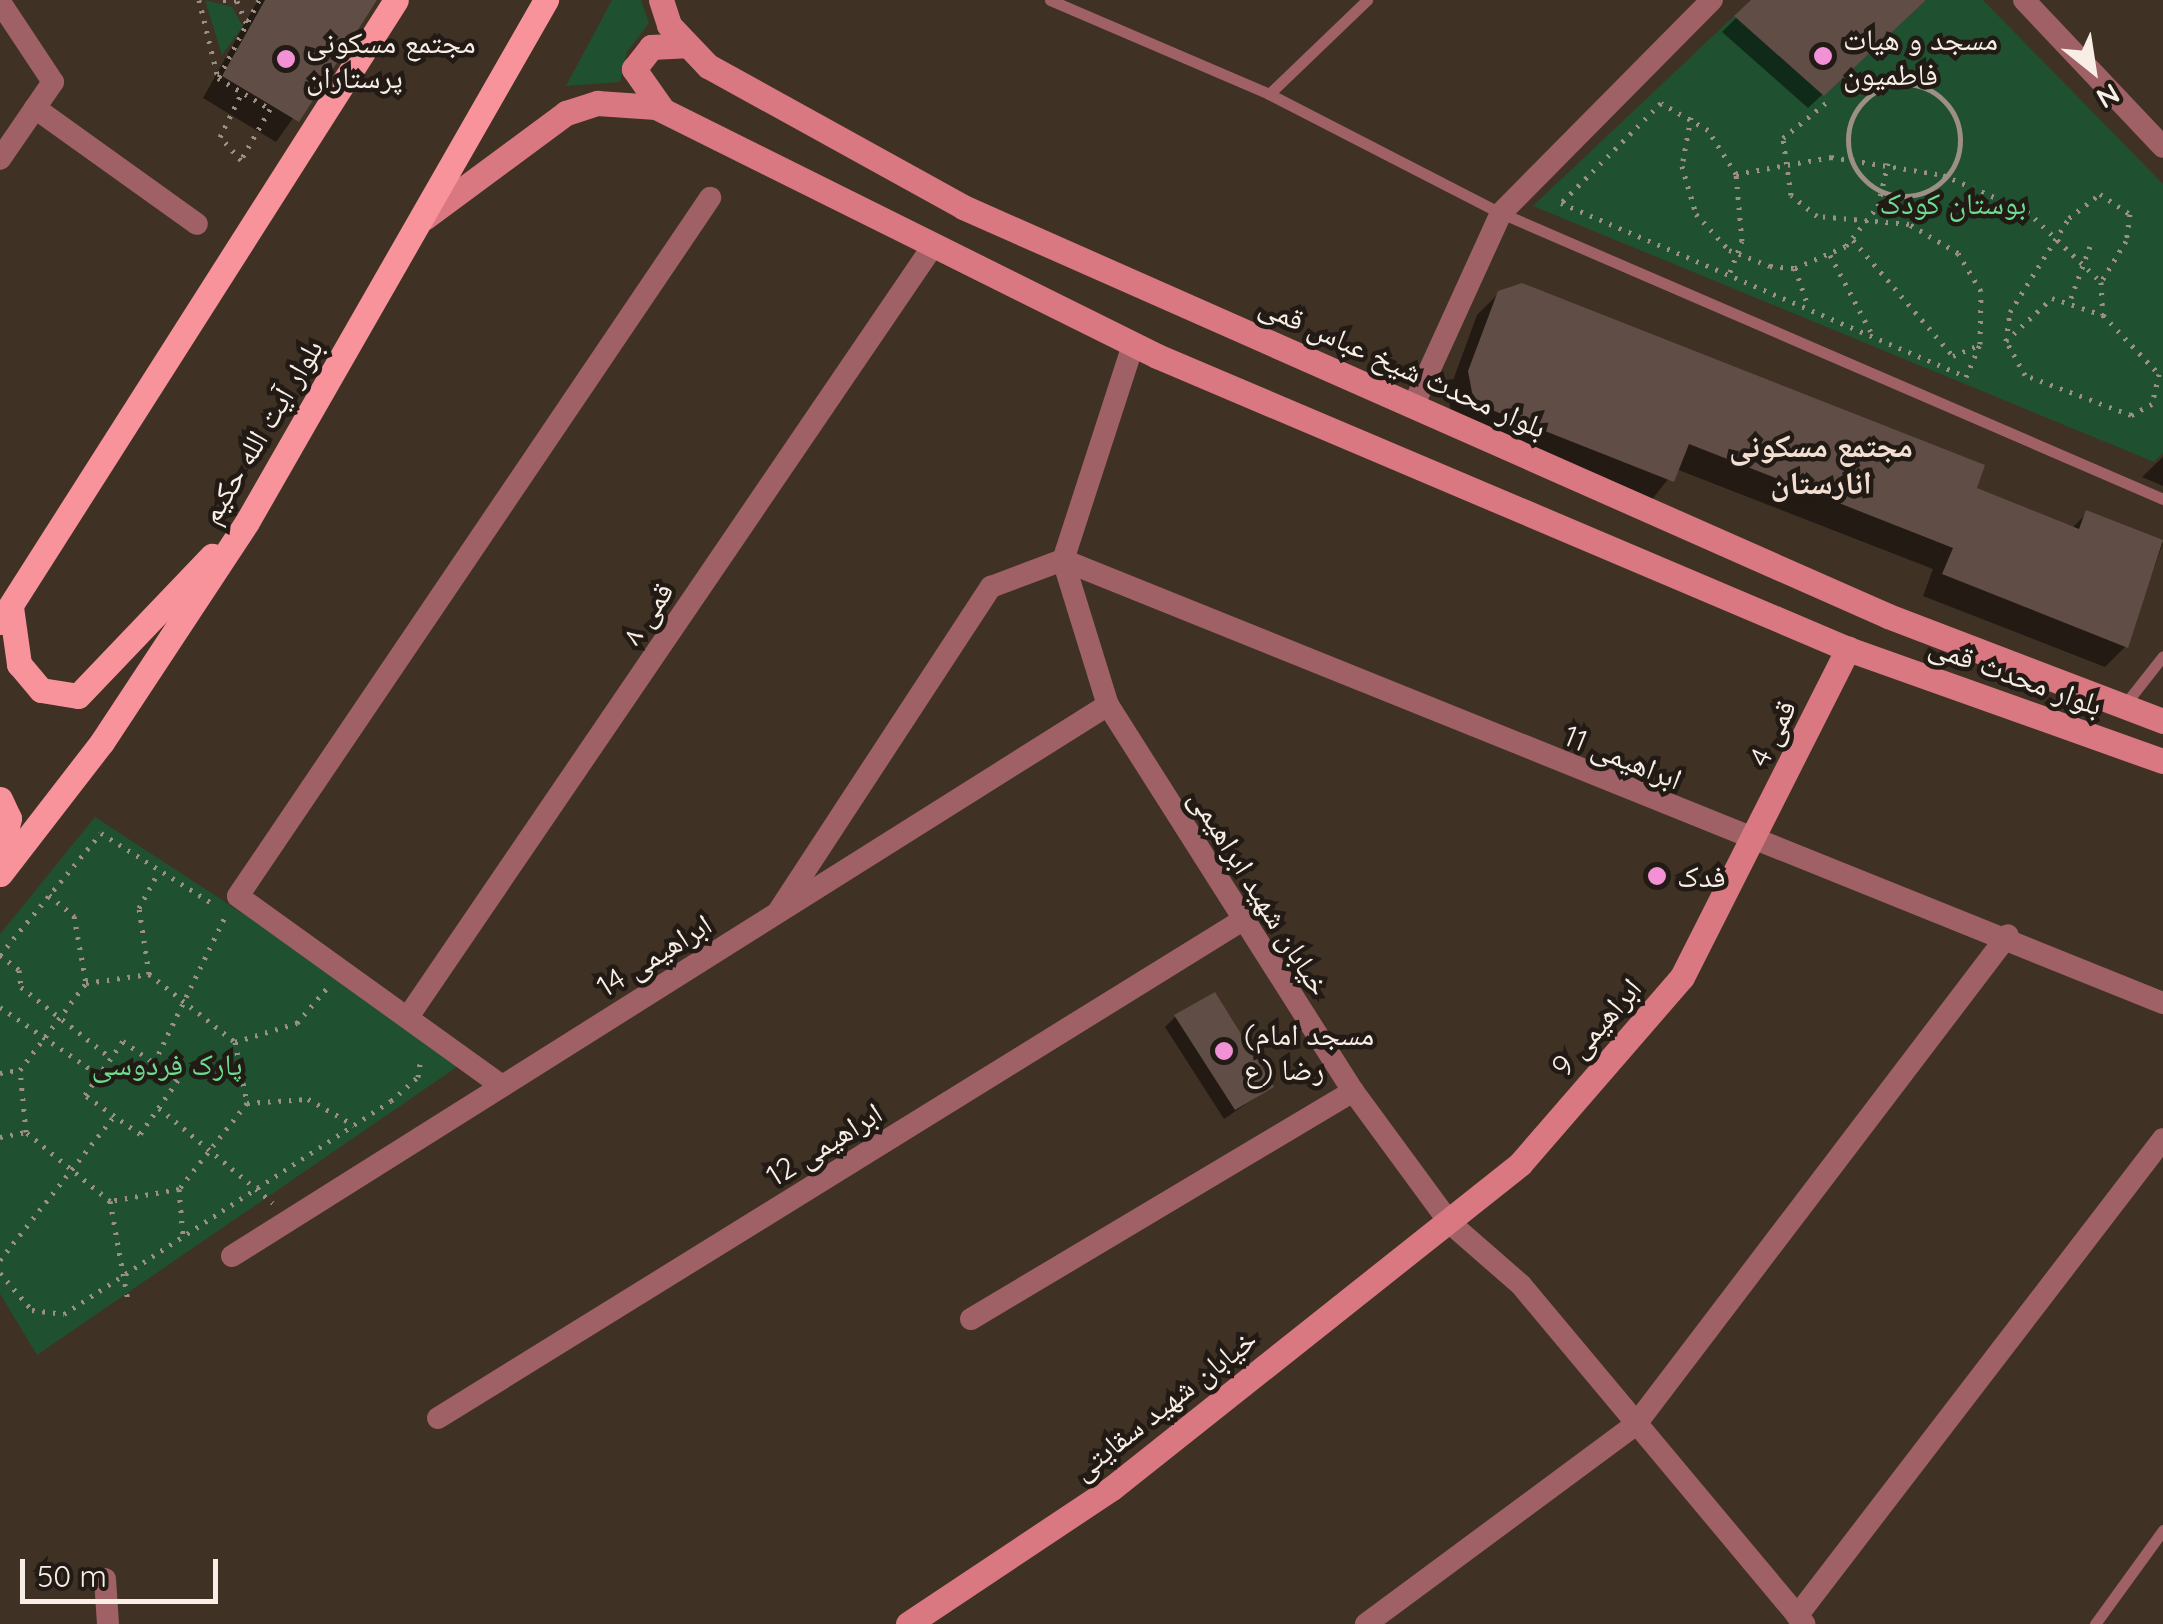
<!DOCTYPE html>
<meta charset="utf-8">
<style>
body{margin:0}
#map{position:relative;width:2163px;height:1624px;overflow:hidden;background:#403125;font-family:Quicksand,"Noto Naskh Arabic",sans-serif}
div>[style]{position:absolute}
.green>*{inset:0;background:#1f5030}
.shadow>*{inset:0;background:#0007}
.building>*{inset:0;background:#604d45}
.path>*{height:5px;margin-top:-2.5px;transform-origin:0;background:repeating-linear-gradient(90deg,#9c8f85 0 2.5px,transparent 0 10.5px)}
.path>.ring{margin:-2.5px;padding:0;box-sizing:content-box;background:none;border:5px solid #9c8f85;border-radius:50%}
.lane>*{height:11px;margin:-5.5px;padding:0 5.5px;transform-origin:5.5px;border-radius:5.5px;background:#9f6165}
.street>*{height:22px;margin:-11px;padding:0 11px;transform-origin:11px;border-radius:11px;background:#9f6165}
.secondary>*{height:25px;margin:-12.5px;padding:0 12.5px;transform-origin:12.5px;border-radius:12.5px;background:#d97880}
.primary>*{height:25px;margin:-12.5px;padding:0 12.5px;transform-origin:12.5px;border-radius:12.5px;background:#f8939b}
.dots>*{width:28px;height:28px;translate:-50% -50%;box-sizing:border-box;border:5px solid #211a15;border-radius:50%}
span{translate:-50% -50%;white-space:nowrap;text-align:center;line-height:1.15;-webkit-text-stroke:9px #211a15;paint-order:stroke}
.poi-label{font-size:30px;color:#f8eee6}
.left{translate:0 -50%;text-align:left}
.park-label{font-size:30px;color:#6cdc90}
.street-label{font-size:30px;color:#f8eee6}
.neighbourhood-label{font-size:32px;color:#f3dfd1;font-weight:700}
.north{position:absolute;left:2043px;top:20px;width:100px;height:100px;-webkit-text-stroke:8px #211a15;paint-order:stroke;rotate:150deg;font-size:28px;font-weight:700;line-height:40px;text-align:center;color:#f8eee6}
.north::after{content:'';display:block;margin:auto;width:35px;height:45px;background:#f8eee6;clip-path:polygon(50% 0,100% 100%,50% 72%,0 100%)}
.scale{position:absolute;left:20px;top:1559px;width:198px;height:45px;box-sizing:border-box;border:5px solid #f8eee6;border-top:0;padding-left:12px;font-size:30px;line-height:35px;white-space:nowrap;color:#f8eee6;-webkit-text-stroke:8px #211a15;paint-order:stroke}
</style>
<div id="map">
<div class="green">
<div style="clip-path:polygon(205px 0,232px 7px,243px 26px,222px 55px)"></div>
<div style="clip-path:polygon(612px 0,641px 0,649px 23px,627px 52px,620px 82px,566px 86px)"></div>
<div style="clip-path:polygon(1926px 0,1983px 0,2163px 184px,2163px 453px,2154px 462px,1533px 206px,1734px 16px,1824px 96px)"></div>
<div style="clip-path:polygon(95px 817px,467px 1060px,37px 1355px,0 1294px,0 934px)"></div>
</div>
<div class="shadow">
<div style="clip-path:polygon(258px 0,377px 0,276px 142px,203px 98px)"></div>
<div style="clip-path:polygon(1754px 0,1924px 0,1808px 108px,1722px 32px)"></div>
<div style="clip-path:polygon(1499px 293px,2072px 528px,2087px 513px,2163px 543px,2126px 646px,2105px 667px,1923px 596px,1933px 569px,1676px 469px,1650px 502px,1453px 424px,1448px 394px,1477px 315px)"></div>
<div style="clip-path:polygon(2163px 457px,2163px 486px,2142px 477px)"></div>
<div style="clip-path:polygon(1175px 1017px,1271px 1087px,1224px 1119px,1165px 1027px)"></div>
</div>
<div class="building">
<div style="clip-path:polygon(265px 0,377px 0,299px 122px,222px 76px)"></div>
<div style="clip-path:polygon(1751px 0,1926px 0,1824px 96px,1734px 16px)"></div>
<div style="clip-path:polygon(1522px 283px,1985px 465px,1977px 488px,2079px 529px,2086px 510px,2163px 540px,2128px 648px,1942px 574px,1953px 548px,1689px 444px,1674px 482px,1474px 403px,1468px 371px,1498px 291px)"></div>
<div style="clip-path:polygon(1215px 992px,1274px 1087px,1235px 1110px,1174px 1015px)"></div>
</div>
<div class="path">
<div style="left:199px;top:0;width:80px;rotate:76.3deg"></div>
<div style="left:218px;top:78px;width:61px;rotate:30.8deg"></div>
<div style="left:270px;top:109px;width:59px;rotate:119.6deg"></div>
<div style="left:241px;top:160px;width:31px;rotate:-132deg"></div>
<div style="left:220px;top:137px;width:50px;rotate:-63.9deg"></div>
<div style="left:223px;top:0;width:18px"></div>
<div style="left:237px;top:1px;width:25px;rotate:67deg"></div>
<div style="left:219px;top:77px;width:87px;rotate:-62.5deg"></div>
<div class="ring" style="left:1848px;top:84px;width:107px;height:107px"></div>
<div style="left:1691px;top:117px;width:50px;rotate:100.4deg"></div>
<div style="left:1682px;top:166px;width:50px;rotate:73.7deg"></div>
<div style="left:1696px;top:214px;width:49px;rotate:47.5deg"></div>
<div style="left:1729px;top:250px;width:44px;rotate:21.3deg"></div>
<div style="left:1770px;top:266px;width:25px;rotate:5deg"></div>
<div style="left:1795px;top:268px;width:56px;rotate:-23.3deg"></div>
<div style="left:1846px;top:246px;width:51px;rotate:-51.3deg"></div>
<div style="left:1878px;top:206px;width:44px;rotate:-76.9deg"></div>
<div style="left:1736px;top:174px;width:97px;rotate:-10.1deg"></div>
<div style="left:1831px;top:157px;width:113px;rotate:9.1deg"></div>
<div style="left:1943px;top:175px;width:91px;rotate:23.2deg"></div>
<div style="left:2027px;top:211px;width:103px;rotate:43.8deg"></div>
<div style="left:2100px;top:194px;width:36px;rotate:34deg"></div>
<div style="left:2130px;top:214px;width:27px;rotate:98deg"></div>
<div style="left:2126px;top:241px;width:48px;rotate:121.4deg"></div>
<div style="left:2101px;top:282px;width:33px;rotate:87deg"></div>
<div style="left:2103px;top:315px;width:81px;rotate:46.5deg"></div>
<div style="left:2159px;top:374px;width:31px;rotate:103deg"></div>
<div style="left:2152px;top:404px;width:24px;rotate:152deg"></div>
<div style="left:2131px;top:415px;width:113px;rotate:-159.3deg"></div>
<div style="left:2025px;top:375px;width:39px;rotate:-119deg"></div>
<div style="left:2006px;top:341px;width:29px;rotate:-82deg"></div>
<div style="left:2010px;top:312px;width:111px;rotate:-57.9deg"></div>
<div style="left:2069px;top:218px;width:39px;rotate:-38deg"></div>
<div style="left:1853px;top:240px;width:153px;rotate:49.2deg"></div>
<div style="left:1953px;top:356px;width:28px;rotate:-23deg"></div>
<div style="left:1830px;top:255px;width:87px;rotate:62deg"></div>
<div style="left:1795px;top:268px;width:39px;rotate:71deg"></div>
<div style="left:1730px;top:272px;width:33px;rotate:-69deg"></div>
<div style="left:1742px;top:241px;width:67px;rotate:-95.1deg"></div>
<div style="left:1736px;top:174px;width:52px;rotate:-122.5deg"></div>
<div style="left:1708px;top:130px;width:54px;rotate:-150.1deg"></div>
<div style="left:1661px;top:103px;width:141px;rotate:135deg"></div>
<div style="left:1561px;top:203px;width:441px;rotate:23.2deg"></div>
<div style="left:1966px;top:377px;width:36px;rotate:-67deg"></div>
<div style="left:1980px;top:344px;width:53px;rotate:-88.9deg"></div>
<div style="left:1981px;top:291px;width:44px;rotate:-121.2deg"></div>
<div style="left:1958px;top:253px;width:57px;rotate:-149.4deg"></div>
<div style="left:1909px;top:224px;width:92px;rotate:-175deg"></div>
<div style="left:1817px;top:216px;width:33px;rotate:-141deg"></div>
<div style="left:1791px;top:195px;width:58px;rotate:-98deg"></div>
<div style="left:1783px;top:138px;width:57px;rotate:-39.3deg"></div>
<div style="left:2071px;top:298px;width:55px;rotate:-69.9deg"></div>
<div style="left:2006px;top:341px;width:63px;rotate:-43.1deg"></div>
<div style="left:2052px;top:298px;width:54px;rotate:18.4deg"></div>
<div style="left:49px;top:895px;width:33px;rotate:40deg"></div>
<div style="left:74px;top:916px;width:68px;rotate:79.8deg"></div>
<div style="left:0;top:955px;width:158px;rotate:-50.4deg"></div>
<div style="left:101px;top:833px;width:135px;rotate:32.3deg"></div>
<div style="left:0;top:955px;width:24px;rotate:38deg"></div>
<div style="left:19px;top:970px;width:17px;rotate:83deg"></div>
<div style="left:21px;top:987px;width:115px;rotate:38.3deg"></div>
<div style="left:149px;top:974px;width:67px;rotate:-98.6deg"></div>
<div style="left:139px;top:908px;width:42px;rotate:-61.6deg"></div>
<div style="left:0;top:1007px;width:120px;rotate:34.5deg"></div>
<div style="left:123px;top:1041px;width:67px;rotate:35.3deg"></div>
<div style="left:178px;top:1080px;width:66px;rotate:125.1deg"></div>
<div style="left:140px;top:1134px;width:67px;rotate:-144.7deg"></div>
<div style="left:85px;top:1095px;width:66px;rotate:-54.9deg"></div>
<div style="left:235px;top:1042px;width:65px;rotate:-17deg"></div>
<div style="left:297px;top:1023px;width:46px;rotate:-49.4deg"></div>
<div style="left:154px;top:1063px;width:162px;rotate:-64.1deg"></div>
<div style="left:0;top:1073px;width:20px;rotate:-9deg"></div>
<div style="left:247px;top:1103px;width:61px;rotate:-3.8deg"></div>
<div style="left:308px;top:1099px;width:53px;rotate:29.5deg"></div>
<div style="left:159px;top:1108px;width:148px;rotate:39.8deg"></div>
<div style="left:0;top:1137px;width:26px;rotate:-11deg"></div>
<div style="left:179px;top:1189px;width:70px;rotate:170.1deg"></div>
<div style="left:110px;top:1201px;width:109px;rotate:-140.6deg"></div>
<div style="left:26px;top:1132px;width:62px;rotate:-95.5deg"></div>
<div style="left:20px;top:1070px;width:109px;rotate:-52.8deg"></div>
<div style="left:86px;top:983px;width:64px;rotate:-8.1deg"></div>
<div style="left:149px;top:974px;width:110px;rotate:38.3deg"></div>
<div style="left:235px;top:1042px;width:62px;rotate:78.9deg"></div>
<div style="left:247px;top:1103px;width:110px;rotate:128.3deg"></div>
<div style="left:179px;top:1189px;width:47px;rotate:85.1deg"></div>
<div style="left:110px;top:1201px;width:102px;rotate:79.8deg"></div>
<div style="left:0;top:1260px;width:184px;rotate:-51.6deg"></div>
<div style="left:0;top:1273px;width:49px;rotate:49.1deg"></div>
<div style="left:32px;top:1310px;width:32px;rotate:7deg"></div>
<div style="left:64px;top:1314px;width:390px;rotate:-33.1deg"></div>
<div style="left:391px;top:1101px;width:36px;rotate:-42deg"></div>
<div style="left:418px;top:1077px;width:19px;rotate:-81deg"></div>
</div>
<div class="lane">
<div style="left:1050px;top:0;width:238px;rotate:23.2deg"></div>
<div style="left:1269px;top:94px;width:261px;rotate:27.2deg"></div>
<div style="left:1501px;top:213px;width:721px;rotate:23.37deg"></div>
<div style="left:1269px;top:94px;width:136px;rotate:-43.8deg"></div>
<div style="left:2122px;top:708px;width:66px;rotate:-51.7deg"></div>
<div style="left:2095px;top:1624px;width:116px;rotate:-54.1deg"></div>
</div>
<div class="street">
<div style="left:2024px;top:0;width:202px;rotate:46.6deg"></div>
<div style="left:0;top:2px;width:96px;rotate:56.5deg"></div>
<div style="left:53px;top:82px;width:93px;rotate:124.5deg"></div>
<div style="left:35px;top:108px;width:199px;rotate:35.6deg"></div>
<div style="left:1133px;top:345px;width:226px;rotate:108deg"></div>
<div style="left:1063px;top:560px;width:152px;rotate:72.8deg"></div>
<div style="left:1108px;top:705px;width:457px;rotate:57.6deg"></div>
<div style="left:1353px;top:1091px;width:164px;rotate:53.7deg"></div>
<div style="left:1450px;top:1223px;width:94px;rotate:41.1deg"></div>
<div style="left:1521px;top:1285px;width:442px;rotate:50.1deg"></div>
<div style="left:1414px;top:404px;width:210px;rotate:-65.5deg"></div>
<div style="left:1501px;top:213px;width:300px;rotate:-45.3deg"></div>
<div style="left:778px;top:912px;width:389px;rotate:-56.8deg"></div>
<div style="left:991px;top:587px;width:77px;rotate:-20.6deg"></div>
<div style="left:1063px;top:560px;width:1186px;rotate:21.94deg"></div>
<div style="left:410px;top:1014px;width:929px;rotate:-55.75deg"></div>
<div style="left:502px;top:1086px;width:325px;rotate:-144.3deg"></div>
<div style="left:238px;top:896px;width:843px;rotate:-55.93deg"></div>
<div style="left:232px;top:1256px;width:1035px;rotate:-32.17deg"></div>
<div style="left:971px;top:1319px;width:445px;rotate:-30.8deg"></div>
<div style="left:438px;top:1418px;width:944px;rotate:-31.75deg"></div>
<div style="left:105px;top:1579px;width:45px;rotate:86.2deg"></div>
<div style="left:1797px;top:1616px;width:601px;rotate:-52.5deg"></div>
<div style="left:1366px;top:1624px;width:336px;rotate:-36.5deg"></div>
<div style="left:1636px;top:1424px;width:614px;rotate:-52.74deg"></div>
</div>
<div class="secondary">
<div style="left:661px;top:0;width:26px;rotate:72deg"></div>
<div style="left:669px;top:25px;width:57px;rotate:46.4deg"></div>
<div style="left:708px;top:66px;width:291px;rotate:28.9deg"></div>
<div style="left:963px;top:207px;width:1011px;rotate:23.85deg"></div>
<div style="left:1888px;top:616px;width:294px;rotate:20.9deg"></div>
<div style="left:662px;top:109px;width:49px;rotate:-125deg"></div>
<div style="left:634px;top:69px;width:28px;rotate:-52deg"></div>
<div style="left:651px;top:47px;width:35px;rotate:-3deg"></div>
<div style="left:424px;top:218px;width:177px;rotate:-36.5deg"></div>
<div style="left:566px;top:113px;width:33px;rotate:-18deg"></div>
<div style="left:597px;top:103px;width:59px;rotate:3.9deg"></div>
<div style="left:656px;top:107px;width:559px;rotate:26.43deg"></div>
<div style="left:1157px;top:356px;width:751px;rotate:22.98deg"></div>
<div style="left:1848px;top:649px;width:334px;rotate:19.6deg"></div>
<div style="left:908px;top:1624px;width:245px;rotate:-33.7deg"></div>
<div style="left:1112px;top:1488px;width:521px;rotate:-38.45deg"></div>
<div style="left:1520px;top:1164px;width:247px;rotate:-49.1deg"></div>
<div style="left:1682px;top:977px;width:368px;rotate:-63.2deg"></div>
</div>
<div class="primary">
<div style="left:11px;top:607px;width:58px;rotate:82deg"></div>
<div style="left:19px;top:664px;width:34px;rotate:50deg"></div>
<div style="left:41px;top:690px;width:37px;rotate:9deg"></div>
<div style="left:78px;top:696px;width:194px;rotate:-46.3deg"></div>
<div style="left:0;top:622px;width:737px;rotate:-57.52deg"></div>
<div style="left:0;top:799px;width:21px;rotate:65deg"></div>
<div style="left:9px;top:818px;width:42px;rotate:102.4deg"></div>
<div style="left:0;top:874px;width:167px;rotate:-52.3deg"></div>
<div style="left:102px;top:742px;width:263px;rotate:-56.6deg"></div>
<div style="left:247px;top:522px;width:602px;rotate:-60.2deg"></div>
</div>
<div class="dots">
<div style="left:1823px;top:56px;background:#f391d6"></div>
<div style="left:286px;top:59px;background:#f391d6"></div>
<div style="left:1657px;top:876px;background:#f391d6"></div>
<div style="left:1224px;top:1051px;background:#f391d6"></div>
</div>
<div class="poi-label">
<span class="left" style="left:1843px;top:56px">مسجد و هیات<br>فاطمیون</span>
<span class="left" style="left:306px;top:59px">مجتمع مسکونی<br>پرستاران</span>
<span class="left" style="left:1677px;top:876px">فدک</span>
<span class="left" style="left:1244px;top:1051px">(مسجد امام<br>رضا (ع</span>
</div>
<div class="park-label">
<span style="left:1953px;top:203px">بوستان کودک</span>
<span style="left:167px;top:1064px">پارک فردوسی</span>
</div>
<div class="street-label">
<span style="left:1403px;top:366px;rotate:24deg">بلوار محدث شیخ عباس قمی</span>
<span style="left:261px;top:431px;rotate:-59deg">بلوار آیت الله حکیم</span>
<span style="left:647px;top:613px;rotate:-56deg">قمی ۸</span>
<span style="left:2016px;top:675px;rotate:20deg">بلوار محدث قمی</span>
<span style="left:1772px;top:733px;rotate:-64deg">قمی 4</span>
<span style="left:1623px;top:757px;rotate:22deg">ابراهیمی 11</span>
<span style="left:1260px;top:892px;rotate:58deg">خیابان شهید ابراهیمی</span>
<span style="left:654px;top:955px;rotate:-32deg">ابراهیمی 14</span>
<span style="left:1596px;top:1027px;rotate:-49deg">ابراهیمی 9</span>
<span style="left:824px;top:1144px;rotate:-32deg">ابراهیمی 12</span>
<span style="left:1164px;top:1404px;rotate:-38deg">خیابان شهید سقایتی</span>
</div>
<div class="neighbourhood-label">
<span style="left:1821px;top:464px">مجتمع مسکونی<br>انارستان</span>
</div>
<div class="north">N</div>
<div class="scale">50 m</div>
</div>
